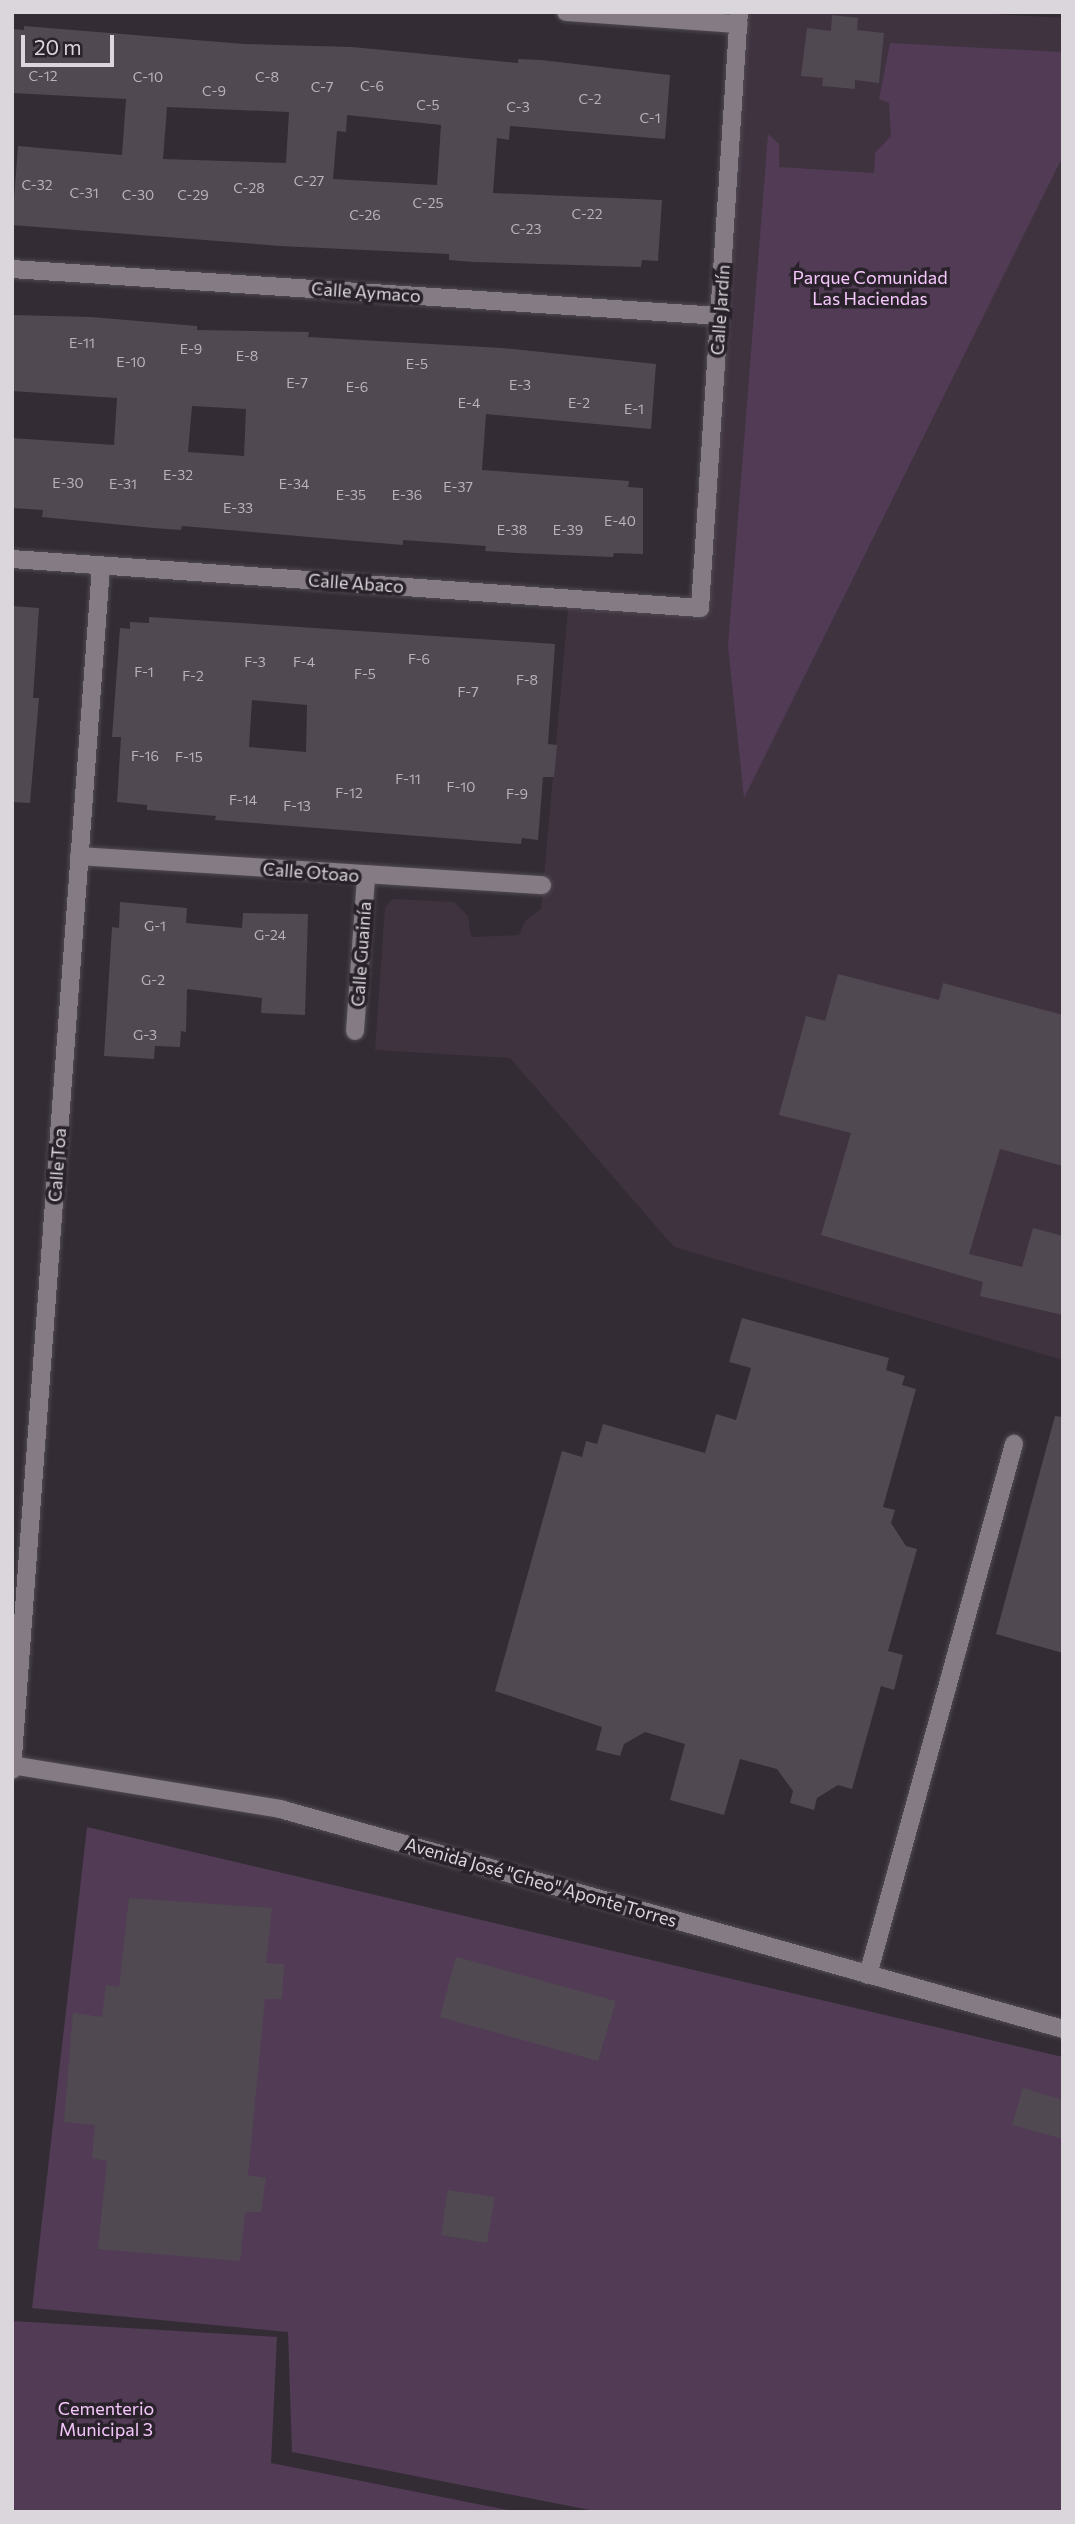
<!DOCTYPE html>
<meta charset="utf-8">
<style>
body{margin:0}
#map{position:relative;width:1075px;height:2524px;overflow:hidden;background:#332c34;font-family:Commissioner,sans-serif}
div>[style]{position:absolute}
.built>*{inset:0;background:#3f3340}
.green>*{inset:0;background:#513b55}
.building>*{inset:0;background:#514952}
.roads{filter:drop-shadow(0 0 2px #504a51) drop-shadow(0 0 2px #504a51)}
.minor>*{height:18px;margin:-9px;padding:0 9px;transform-origin:9px;border-radius:9px;background:#847b85}
span{translate:-50% -50%;white-space:nowrap;text-align:center;line-height:1.15;-webkit-text-stroke:7px #29222a;paint-order:stroke}
.number-label{font-size:14px;color:#b8b3b9}
.number-label span{-webkit-text-stroke-width:0}
.park-label{font-size:18px;color:#f6c7fd}
.street-label{font-size:18px;color:#dad6db}
.frame{position:absolute;inset:0;border:14px solid #dad6db;pointer-events:none}
.scale{position:absolute;left:21px;top:35px;width:93px;height:32px;box-sizing:border-box;border:4px solid #dad6db;border-top:0;padding-left:9px;font-size:21px;line-height:24px;white-space:nowrap;color:#dad6db;-webkit-text-stroke:5px #29222a;paint-order:stroke}
</style>
<div id="map">
<div class="built">
<div style="clip-path:polygon(736px 12px,960px 12px,1063px 18px,1063px 1360px,674px 1247px,510px 1058px,375px 1050px,385px 908px,392px 899px,454px 902px,468px 916px,471px 937px,519px 935px,526px 920px,541px 909px,569px 599px,696px 608px)"></div>
</div>
<div class="green">
<div style="clip-path:polygon(890px 43px,1063px 52px,1063px 156px,744px 798px,728px 646px,768px 134px,779px 144px,779px 167px,874px 173px,875px 153px,891px 136px,889px 103px,879px 99px)"></div>
<div style="clip-path:polygon(87px 1827px,1063px 2057px,1063px 2512px,600px 2512px,292px 2452px,288px 2332px,32px 2308px)"></div>
<div style="clip-path:polygon(12px 2321px,277px 2337px,271px 2463px,517px 2512px,12px 2512px)"></div>
</div>
<div class="building">
<div style="clip-path:polygon(832px 15px,858px 18px,857px 30px,884px 33px,879px 83px,855px 80px,855px 89px,822px 86px,823px 78px,801px 76px,807px 28px,831px 31px)"></div>
<div style="clip-path:polygon(evenodd,24px 26px,244px 44px,352px 47px,518px 63px,518px 59px,541px 60px,670px 75px,665px 139px,510px 126px,509px 140px,497px 138px,493px 193px,662px 200px,658px 261px,642px 260px,641px 267px,474px 262px,449px 260px,449px 254px,280px 246px,12px 225px,18px 146px,122px 155px,126px 99px,12px 93px,12px 29px,24px 30px,24px 26px,167px 107px,289px 112px,286px 163px,163px 159px,167px 107px,24px 26px,347px 115px,441px 125px,437px 185px,333px 179px,337px 131px,346px 132px,347px 115px)"></div>
<div style="clip-path:polygon(evenodd,12px 315px,91px 317px,197px 326px,197px 330px,309px 332px,308px 337px,502px 348px,656px 364px,651px 429px,486px 414px,482px 470px,629px 481px,628px 487px,643px 488px,643px 554px,614px 553px,613px 557px,516px 553px,485px 551px,486px 546px,403px 540px,403px 545px,182px 526px,181px 530px,153px 528px,42px 517px,43px 510px,12px 508px,12px 438px,114px 445px,117px 398px,12px 391px,12px 315px,192px 406px,246px 409px,244px 456px,188px 452px,192px 406px)"></div>
<div style="clip-path:polygon(12px 606px,39px 608px,33px 698px,39px 698px,30px 803px,12px 802px)"></div>
<div style="clip-path:polygon(evenodd,149px 617px,555px 644px,548px 744px,557px 745px,554px 777px,543px 777px,538px 840px,522px 838px,521px 844px,215px 820px,216px 816px,147px 810px,147px 805px,117px 802px,121px 737px,112px 737px,120px 628px,130px 629px,130px 622px,149px 623px,149px 617px,252px 700px,307px 705px,306px 752px,249px 747px,252px 700px)"></div>
<div style="clip-path:polygon(120px 902px,187px 908px,186px 923px,242px 928px,243px 913px,308px 914px,305px 1015px,261px 1013px,262px 998px,187px 989px,186px 1032px,181px 1031px,180px 1047px,155px 1046px,154px 1059px,104px 1056px,112px 927px,119px 928px)"></div>
<div style="clip-path:polygon(838px 974px,939px 1000px,943px 983px,1063px 1015px,1063px 1166px,1000px 1149px,969px 1254px,1022px 1267px,1033px 1228px,1063px 1236px,1063px 1315px,980px 1296px,983px 1282px,821px 1235px,851px 1133px,779px 1115px,806px 1016px,825px 1021px)"></div>
<div style="clip-path:polygon(742px 1318px,889px 1358px,886px 1370px,905px 1376px,902px 1385px,916px 1389px,883px 1507px,895px 1510px,891px 1523px,906px 1546px,917px 1549px,888px 1651px,903px 1655px,894px 1690px,881px 1686px,852px 1789px,838px 1785px,817px 1798px,814px 1810px,790px 1803px,793px 1791px,777px 1769px,740px 1759px,724px 1815px,670px 1800px,685px 1744px,645px 1732px,624px 1744px,620px 1756px,596px 1750px,602px 1727px,495px 1691px,562px 1451px,582px 1457px,586px 1441px,597px 1444px,603px 1424px,705px 1453px,716px 1414px,736px 1420px,751px 1368px,729px 1362px)"></div>
<div style="clip-path:polygon(1055px 1416px,1063px 1417px,1063px 1653px,996px 1634px)"></div>
<div style="clip-path:polygon(129px 1898px,272px 1908px,266px 1963px,284px 1964px,282px 1999px,265px 1999px,248px 2175px,266px 2178px,261px 2212px,245px 2212px,240px 2261px,98px 2249px,107px 2161px,92px 2158px,95px 2125px,64px 2122px,73px 2013px,102px 2017px,106px 1985px,119px 1987px)"></div>
<div style="clip-path:polygon(456px 1957px,616px 2001px,598px 2061px,440px 2017px)"></div>
<div style="clip-path:polygon(1023px 2088px,1063px 2100px,1063px 2139px,1012px 2125px)"></div>
<div style="clip-path:polygon(448px 2190px,495px 2197px,487px 2243px,441px 2235px)"></div>
</div>
<div class="roads">
<div class="minor">
<div style="left:566px;top:12px;width:173px;rotate:4deg"></div>
<div style="left:12px;top:269px;width:709px;rotate:3.8deg"></div>
<div style="left:12px;top:559px;width:690px;rotate:4.07deg"></div>
<div style="left:700px;top:608px;width:597px;rotate:-86.26deg"></div>
<div style="left:79px;top:856px;width:464px;rotate:3.6deg"></div>
<div style="left:355px;top:1031px;width:155px;rotate:-85.9deg"></div>
<div style="left:12px;top:1765px;width:272px;rotate:9.3deg"></div>
<div style="left:280px;top:1809px;width:813px;rotate:15.69deg"></div>
<div style="left:12px;top:1770px;width:1207px;rotate:-85.77deg"></div>
<div style="left:868px;top:1975px;width:551px;rotate:-74.63deg"></div>
</div>
</div>
<div class="number-label">
<span style="left:43px;top:76px">C-12</span>
<span style="left:148px;top:77px">C-10</span>
<span style="left:267px;top:77px">C-8</span>
<span style="left:372px;top:86px">C-6</span>
<span style="left:322px;top:87px">C-7</span>
<span style="left:214px;top:91px">C-9</span>
<span style="left:590px;top:99px">C-2</span>
<span style="left:428px;top:105px">C-5</span>
<span style="left:518px;top:107px">C-3</span>
<span style="left:650px;top:118px">C-1</span>
<span style="left:309px;top:181px">C-27</span>
<span style="left:37px;top:185px">C-32</span>
<span style="left:249px;top:188px">C-28</span>
<span style="left:84px;top:193px">C-31</span>
<span style="left:138px;top:195px">C-30</span>
<span style="left:193px;top:195px">C-29</span>
<span style="left:428px;top:203px">C-25</span>
<span style="left:587px;top:214px">C-22</span>
<span style="left:365px;top:215px">C-26</span>
<span style="left:526px;top:229px">C-23</span>
<span style="left:82px;top:343px">E-11</span>
<span style="left:191px;top:349px">E-9</span>
<span style="left:247px;top:356px">E-8</span>
<span style="left:131px;top:362px">E-10</span>
<span style="left:417px;top:364px">E-5</span>
<span style="left:297px;top:383px">E-7</span>
<span style="left:520px;top:385px">E-3</span>
<span style="left:357px;top:387px">E-6</span>
<span style="left:469px;top:403px">E-4</span>
<span style="left:579px;top:403px">E-2</span>
<span style="left:634px;top:409px">E-1</span>
<span style="left:178px;top:475px">E-32</span>
<span style="left:68px;top:483px">E-30</span>
<span style="left:123px;top:484px">E-31</span>
<span style="left:294px;top:484px">E-34</span>
<span style="left:458px;top:487px">E-37</span>
<span style="left:351px;top:495px">E-35</span>
<span style="left:407px;top:495px">E-36</span>
<span style="left:238px;top:508px">E-33</span>
<span style="left:620px;top:521px">E-40</span>
<span style="left:512px;top:530px">E-38</span>
<span style="left:568px;top:530px">E-39</span>
<span style="left:419px;top:659px">F-6</span>
<span style="left:255px;top:662px">F-3</span>
<span style="left:304px;top:662px">F-4</span>
<span style="left:144px;top:672px">F-1</span>
<span style="left:365px;top:674px">F-5</span>
<span style="left:193px;top:676px">F-2</span>
<span style="left:527px;top:680px">F-8</span>
<span style="left:468px;top:692px">F-7</span>
<span style="left:145px;top:756px">F-16</span>
<span style="left:189px;top:757px">F-15</span>
<span style="left:408px;top:779px">F-11</span>
<span style="left:461px;top:787px">F-10</span>
<span style="left:349px;top:793px">F-12</span>
<span style="left:517px;top:794px">F-9</span>
<span style="left:243px;top:800px">F-14</span>
<span style="left:297px;top:806px">F-13</span>
<span style="left:155px;top:926px">G-1</span>
<span style="left:270px;top:935px">G-24</span>
<span style="left:153px;top:980px">G-2</span>
<span style="left:145px;top:1035px">G-3</span>
</div>
<div class="park-label">
<span style="left:870px;top:288px">Parque Comunidad<br>Las Haciendas</span>
<span style="left:106px;top:2419px">Cementerio<br>Municipal 3</span>
</div>
<div class="street-label">
<span style="left:366px;top:292px;rotate:4deg">Calle Aymaco</span>
<span style="left:720px;top:310px;rotate:-86deg">Calle Jardín</span>
<span style="left:356px;top:583px;rotate:4deg">Calle Abaco</span>
<span style="left:311px;top:872px;rotate:4deg">Calle Otoao</span>
<span style="left:361px;top:954px;rotate:-86deg">Calle Guainía</span>
<span style="left:57px;top:1165px;rotate:-86deg">Calle Toa</span>
<span style="left:541px;top:1882px;rotate:16deg">Avenida José "Cheo" Aponte Torres</span>
</div>
<div class="frame"></div>
<div class="scale">20 m</div>
</div>
